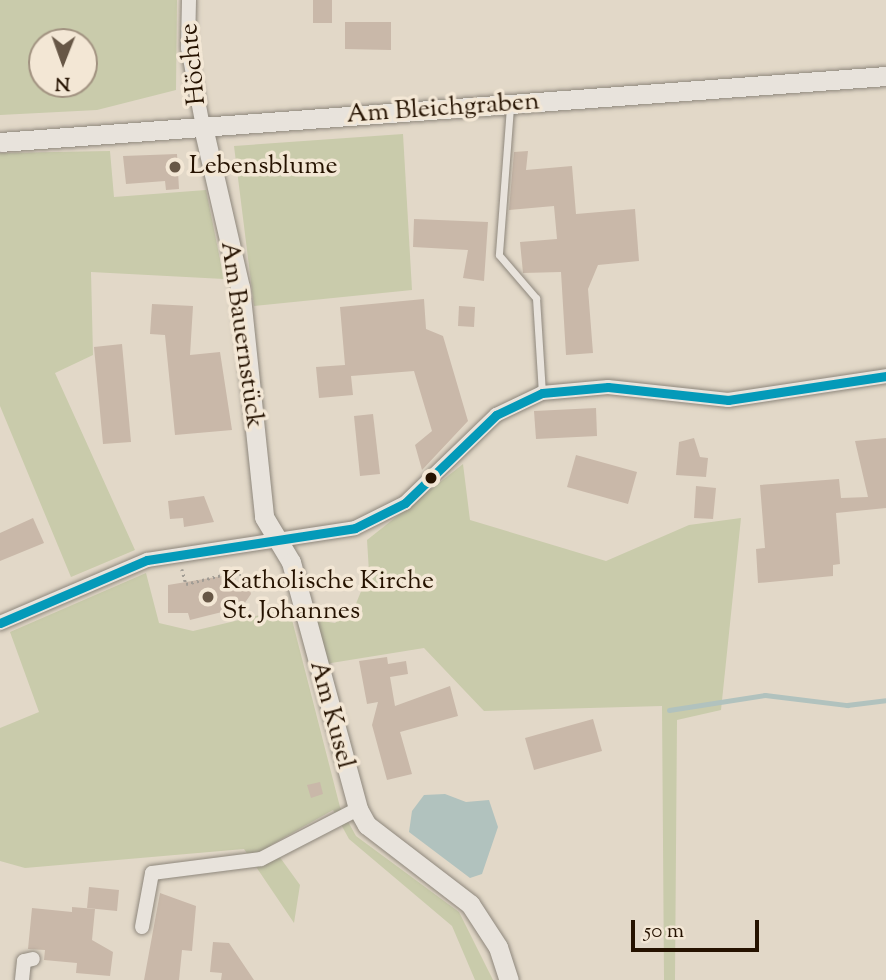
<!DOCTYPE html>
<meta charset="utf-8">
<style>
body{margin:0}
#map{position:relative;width:886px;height:980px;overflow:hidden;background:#e2d8c8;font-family:"Sorts Mill Goudy",serif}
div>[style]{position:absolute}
.green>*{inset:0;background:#c9cbab}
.water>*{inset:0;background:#b1c2be}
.stream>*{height:5px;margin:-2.5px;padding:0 2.5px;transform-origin:2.5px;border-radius:2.5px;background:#b1c2be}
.building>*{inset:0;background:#c9b8a9}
.path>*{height:2.5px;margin-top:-1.25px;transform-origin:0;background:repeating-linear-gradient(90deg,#a19c94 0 2px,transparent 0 5.5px)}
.roads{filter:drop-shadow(0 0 2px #8e877c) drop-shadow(0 0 2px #8e877c)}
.lane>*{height:7px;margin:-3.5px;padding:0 3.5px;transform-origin:3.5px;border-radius:3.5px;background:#e8e3dc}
.street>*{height:14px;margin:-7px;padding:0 7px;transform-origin:7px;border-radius:7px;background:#e8e3dc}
.secondary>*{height:19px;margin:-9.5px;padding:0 9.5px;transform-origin:9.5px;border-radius:9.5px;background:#e8e3dc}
.bus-1>*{height:9px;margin:-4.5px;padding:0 4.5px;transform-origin:4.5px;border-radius:4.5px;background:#049ab9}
.dots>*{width:19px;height:19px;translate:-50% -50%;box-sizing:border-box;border:4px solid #f3e7d5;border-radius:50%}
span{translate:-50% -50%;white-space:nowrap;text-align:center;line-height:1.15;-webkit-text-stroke:7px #f3e7d5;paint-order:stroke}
.street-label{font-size:26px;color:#251200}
.poi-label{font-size:26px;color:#251200}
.left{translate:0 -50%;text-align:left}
.north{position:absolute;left:28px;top:28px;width:70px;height:70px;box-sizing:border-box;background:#f3e7d5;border:2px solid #a19280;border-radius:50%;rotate:181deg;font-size:19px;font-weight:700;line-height:28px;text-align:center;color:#251200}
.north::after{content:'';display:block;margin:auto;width:24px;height:32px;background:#675746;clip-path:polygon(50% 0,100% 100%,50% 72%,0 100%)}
.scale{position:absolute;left:631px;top:920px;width:128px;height:32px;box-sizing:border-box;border:4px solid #251200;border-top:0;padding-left:9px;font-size:21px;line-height:24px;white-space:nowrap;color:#251200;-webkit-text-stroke:5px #f3e7d5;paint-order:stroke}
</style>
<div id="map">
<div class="green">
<div style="clip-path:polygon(evenodd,0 0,177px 0,176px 90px,97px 110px,0 115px,0 0,42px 42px,84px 42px,84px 84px,42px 84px,42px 42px)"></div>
<div style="clip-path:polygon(403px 134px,412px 290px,254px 306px,234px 146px)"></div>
<div style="clip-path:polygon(110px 151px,114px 197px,206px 190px,224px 279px,91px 272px,93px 355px,55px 373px,135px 550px,71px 577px,0 406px,0 153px)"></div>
<div style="clip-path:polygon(463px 464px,470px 520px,606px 561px,689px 525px,741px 518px,721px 710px,677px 720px,675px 980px,664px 980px,662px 706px,484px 711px,424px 648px,325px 664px,316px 620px,335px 623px,355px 606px,369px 572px,367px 540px)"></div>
<div style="clip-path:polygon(146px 573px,159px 623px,193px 631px,289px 608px,340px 807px,356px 836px,459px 912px,493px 980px,475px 980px,452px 926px,349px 839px,333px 810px,271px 845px,300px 885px,294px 923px,244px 849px,25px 868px,0 861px,0 728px,39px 712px,10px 632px)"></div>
</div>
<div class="water">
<div style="clip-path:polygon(445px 794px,466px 802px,489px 800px,498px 827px,482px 874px,470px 878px,409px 832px,412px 811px,424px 795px)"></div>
</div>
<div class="stream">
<div style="left:669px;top:710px;width:97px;rotate:-8.9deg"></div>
<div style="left:765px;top:695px;width:83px;rotate:7deg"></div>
<div style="left:847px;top:705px;width:39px;rotate:-7deg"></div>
</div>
<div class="building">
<div style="clip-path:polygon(313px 0,332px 0,332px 23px,313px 23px)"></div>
<div style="clip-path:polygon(345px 22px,391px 22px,391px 50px,345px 49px)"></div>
<div style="clip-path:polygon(528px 151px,526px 170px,572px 166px,576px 214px,635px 209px,639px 261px,598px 265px,588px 289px,593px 353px,566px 355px,561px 272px,523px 273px,520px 242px,557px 239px,554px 206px,509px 210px,514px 152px)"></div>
<div style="clip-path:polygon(177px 154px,179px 189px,166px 190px,165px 181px,126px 184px,123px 156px)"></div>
<div style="clip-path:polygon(414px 219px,488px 222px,484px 281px,463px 278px,468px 250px,413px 247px)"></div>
<div style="clip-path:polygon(424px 299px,426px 329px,443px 336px,468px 421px,422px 470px,415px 445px,432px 431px,414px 371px,351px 376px,353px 395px,319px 398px,316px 367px,345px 365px,340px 307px)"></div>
<div style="clip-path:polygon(152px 304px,193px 306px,190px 355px,220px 352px,232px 430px,175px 435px,165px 335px,150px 334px)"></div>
<div style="clip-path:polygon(459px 306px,475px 307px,474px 327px,458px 326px)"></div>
<div style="clip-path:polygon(122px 344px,131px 442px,103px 444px,94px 347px)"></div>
<div style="clip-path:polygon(596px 408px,597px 436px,536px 439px,534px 411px)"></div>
<div style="clip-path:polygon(373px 414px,380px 474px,360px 476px,354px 416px)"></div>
<div style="clip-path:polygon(694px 438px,700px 457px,708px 458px,706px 477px,676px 475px,679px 442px)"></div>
<div style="clip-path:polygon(886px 438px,886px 508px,836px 513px,840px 564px,833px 565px,833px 576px,758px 583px,756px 549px,765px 548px,760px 485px,839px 479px,841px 498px,868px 497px,855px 441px)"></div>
<div style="clip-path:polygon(576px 455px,637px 472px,628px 504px,567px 487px)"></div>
<div style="clip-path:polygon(696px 486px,716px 488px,713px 519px,694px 518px)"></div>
<div style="clip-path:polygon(204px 496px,214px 522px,184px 527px,183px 518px,170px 519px,168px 501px)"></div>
<div style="clip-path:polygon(33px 518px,44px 543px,0 561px,0 533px)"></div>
<div style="clip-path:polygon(234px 574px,237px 584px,248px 582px,251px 594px,242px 607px,190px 620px,188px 613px,168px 613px,168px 585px)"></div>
<div style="clip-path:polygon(387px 657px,388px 664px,406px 661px,408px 674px,390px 677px,395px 706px,450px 686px,458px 716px,400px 732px,412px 774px,387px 780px,372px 725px,378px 702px,367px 704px,359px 661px)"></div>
<div style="clip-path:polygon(593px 719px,602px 751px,534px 770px,525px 738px)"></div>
<div style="clip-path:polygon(320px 782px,323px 794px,311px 798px,307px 785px)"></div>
<div style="clip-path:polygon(89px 887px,119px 890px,117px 911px,87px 908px)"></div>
<div style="clip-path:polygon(160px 893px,196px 906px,192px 951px,182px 950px,179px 980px,144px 980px)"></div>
<div style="clip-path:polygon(72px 907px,95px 909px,92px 940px,113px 952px,110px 976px,76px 973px,77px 963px,44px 960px,45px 950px,28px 949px,32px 908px,72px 912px)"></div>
<div style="clip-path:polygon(213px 942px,229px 943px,254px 980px,221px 980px,222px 973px,210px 972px)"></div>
</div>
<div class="path">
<div style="left:182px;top:569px;width:16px;rotate:75deg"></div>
<div style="left:186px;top:584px;width:49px;rotate:-14deg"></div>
<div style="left:234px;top:572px;width:23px;rotate:15deg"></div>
<div style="left:256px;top:578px;width:8px;rotate:76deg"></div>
<div style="left:258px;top:586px;width:20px;rotate:-15deg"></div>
</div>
<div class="roads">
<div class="lane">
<div style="left:510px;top:107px;width:148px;rotate:94.3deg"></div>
<div style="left:499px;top:255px;width:57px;rotate:49.3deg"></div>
<div style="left:536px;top:298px;width:95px;rotate:86.4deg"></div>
</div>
<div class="street">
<div style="left:189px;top:0;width:48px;rotate:91.2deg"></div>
<div style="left:188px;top:48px;width:80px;rotate:79.2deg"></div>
<div style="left:0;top:623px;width:160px;rotate:-23.2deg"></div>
<div style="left:147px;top:560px;width:210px;rotate:-8.7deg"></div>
<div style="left:355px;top:528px;width:56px;rotate:-26.6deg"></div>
<div style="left:405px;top:503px;width:127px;rotate:-44deg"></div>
<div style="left:496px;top:415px;width:51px;rotate:-25.6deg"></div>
<div style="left:542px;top:393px;width:66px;rotate:-5.2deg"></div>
<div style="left:608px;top:387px;width:121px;rotate:6.2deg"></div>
<div style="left:728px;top:400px;width:160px;rotate:-8.6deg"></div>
<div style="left:142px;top:927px;width:55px;rotate:-79.5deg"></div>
<div style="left:152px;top:873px;width:110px;rotate:-7.3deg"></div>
<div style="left:261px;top:859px;width:109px;rotate:-27.3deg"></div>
<div style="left:22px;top:980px;width:19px;rotate:-84deg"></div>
<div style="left:24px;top:961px;width:9px;rotate:-13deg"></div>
</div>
<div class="secondary">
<div style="left:203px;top:127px;width:164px;rotate:77deg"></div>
<div style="left:240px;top:287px;width:231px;rotate:84deg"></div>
<div style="left:264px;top:517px;width:52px;rotate:59deg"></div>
<div style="left:291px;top:562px;width:256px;rotate:74.8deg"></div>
<div style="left:358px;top:809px;width:18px;rotate:61deg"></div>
<div style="left:367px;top:825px;width:130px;rotate:37.5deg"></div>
<div style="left:470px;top:904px;width:51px;rotate:56.9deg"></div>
<div style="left:498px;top:947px;width:35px;rotate:72deg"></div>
<div style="left:0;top:142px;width:888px;rotate:-4.26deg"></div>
</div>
</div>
<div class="bus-1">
<div style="left:0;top:623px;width:160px;rotate:-23.2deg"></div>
<div style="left:147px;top:560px;width:210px;rotate:-8.7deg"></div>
<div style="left:355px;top:528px;width:56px;rotate:-26.6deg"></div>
<div style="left:405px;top:503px;width:127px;rotate:-44deg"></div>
<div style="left:496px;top:415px;width:51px;rotate:-25.6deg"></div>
<div style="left:542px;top:393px;width:66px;rotate:-5.2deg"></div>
<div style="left:608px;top:387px;width:121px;rotate:6.2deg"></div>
<div style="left:728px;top:400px;width:160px;rotate:-8.6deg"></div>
</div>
<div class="dots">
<div style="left:175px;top:167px;background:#675746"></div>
<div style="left:431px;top:478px;background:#251200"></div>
<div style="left:208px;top:597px;background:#675746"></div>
</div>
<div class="street-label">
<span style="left:194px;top:64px;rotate:-96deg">Höchte</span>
<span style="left:443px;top:109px;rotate:-4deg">Am Bleichgraben</span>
<span style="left:241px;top:335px;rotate:82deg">Am Bauernstück</span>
<span style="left:331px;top:715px;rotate:75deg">Am Kusel</span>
</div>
<div class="poi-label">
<span class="left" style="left:189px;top:167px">Lebensblume</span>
<span class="left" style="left:222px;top:597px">Katholische Kirche<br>St. Johannes</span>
</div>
<div class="north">N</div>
<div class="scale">50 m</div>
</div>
